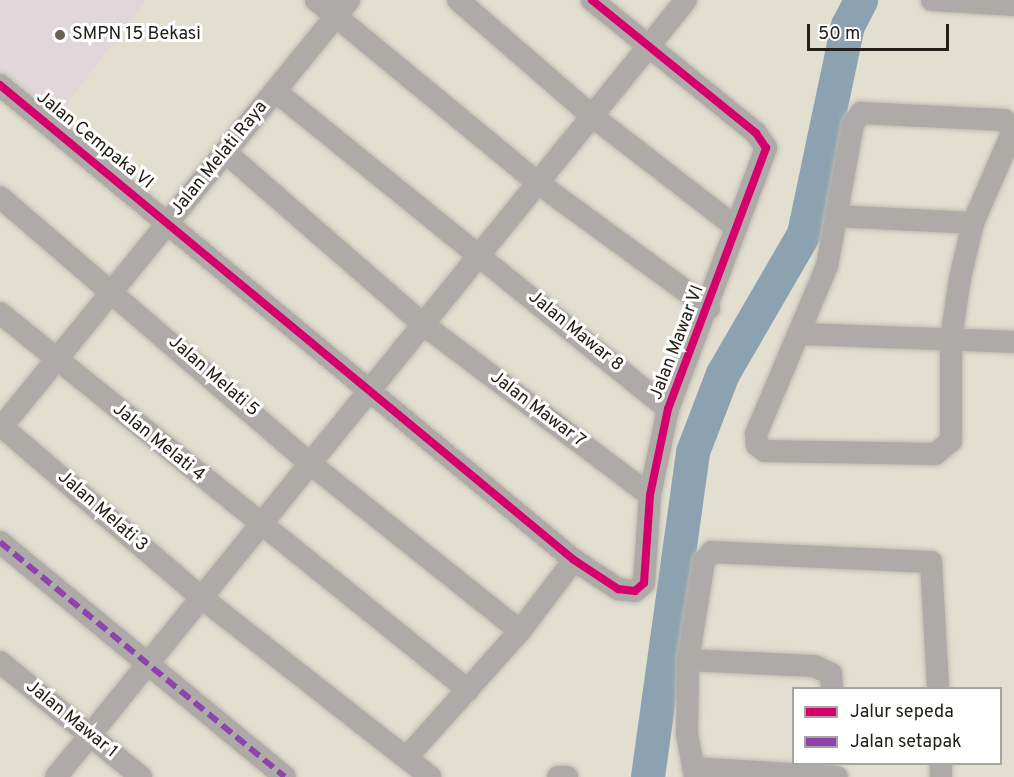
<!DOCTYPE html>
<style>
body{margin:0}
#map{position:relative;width:1014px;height:777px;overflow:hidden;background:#e2ded0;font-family:Overpass,sans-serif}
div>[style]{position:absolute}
.education>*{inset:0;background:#e1d7da}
.river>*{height:34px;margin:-17px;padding:0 17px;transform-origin:17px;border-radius:17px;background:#8da2b0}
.roads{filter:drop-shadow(0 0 2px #bebbb0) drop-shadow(0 0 2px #bebbb0)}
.minor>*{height:22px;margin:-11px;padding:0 11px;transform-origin:11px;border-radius:11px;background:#aeaaa8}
.quiet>*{height:6px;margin-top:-3px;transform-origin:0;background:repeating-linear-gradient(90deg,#8e44ad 0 12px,transparent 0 18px)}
.cycleway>*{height:8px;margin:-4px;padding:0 4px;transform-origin:4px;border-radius:4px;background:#d6006c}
.dots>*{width:16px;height:16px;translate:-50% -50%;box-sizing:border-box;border:3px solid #fff;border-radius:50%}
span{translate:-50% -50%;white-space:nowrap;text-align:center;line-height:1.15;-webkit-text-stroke:6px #fff;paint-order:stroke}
.poi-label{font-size:18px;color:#232017}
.left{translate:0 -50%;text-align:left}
.street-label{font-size:18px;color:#232017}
.legend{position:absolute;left:792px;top:687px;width:210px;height:78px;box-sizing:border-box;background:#fff;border:2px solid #a7a6a2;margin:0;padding:8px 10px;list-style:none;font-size:18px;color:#232017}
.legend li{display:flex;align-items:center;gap:12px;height:30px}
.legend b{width:30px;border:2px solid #a7a6a2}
.scale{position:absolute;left:807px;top:24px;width:142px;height:27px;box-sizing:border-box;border:3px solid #232017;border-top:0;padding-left:8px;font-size:18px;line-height:21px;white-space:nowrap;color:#232017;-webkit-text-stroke:4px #fff;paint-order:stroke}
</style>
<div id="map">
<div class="education">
<div style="clip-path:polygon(0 0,146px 0,58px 115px,0 70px)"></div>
</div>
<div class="river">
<div style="left:648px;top:777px;width:328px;rotate:-82.1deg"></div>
<div style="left:693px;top:452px;width:84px;rotate:-69deg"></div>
<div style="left:723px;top:374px;width:162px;rotate:-59.9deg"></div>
<div style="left:804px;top:234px;width:213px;rotate:-78.1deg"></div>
<div style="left:848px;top:26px;width:29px;rotate:-63deg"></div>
</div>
<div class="roads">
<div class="minor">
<div style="left:316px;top:0;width:288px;rotate:39.5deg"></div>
<div style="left:538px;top:183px;width:212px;rotate:36.2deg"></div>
<div style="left:458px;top:0;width:177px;rotate:40.9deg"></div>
<div style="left:592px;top:116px;width:178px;rotate:37.7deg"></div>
<div style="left:932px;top:0;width:82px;rotate:3.5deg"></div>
<div style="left:0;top:85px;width:745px;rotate:39.61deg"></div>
<div style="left:574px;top:560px;width:53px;rotate:33.4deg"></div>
<div style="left:618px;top:589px;width:17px;rotate:7deg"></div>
<div style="left:635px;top:591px;width:12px;rotate:-42deg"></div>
<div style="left:644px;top:583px;width:88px;rotate:-86.1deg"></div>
<div style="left:650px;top:495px;width:88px;rotate:-78.2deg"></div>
<div style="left:668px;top:409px;width:279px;rotate:-69.4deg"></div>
<div style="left:766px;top:148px;width:18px;rotate:-124deg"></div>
<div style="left:756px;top:133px;width:211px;rotate:-141deg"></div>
<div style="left:275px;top:91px;width:506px;rotate:38.98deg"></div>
<div style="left:861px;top:113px;width:143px;rotate:2.8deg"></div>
<div style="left:1004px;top:120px;width:14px;rotate:51deg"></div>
<div style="left:1013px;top:131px;width:100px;rotate:113.5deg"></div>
<div style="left:973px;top:223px;width:57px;rotate:103.3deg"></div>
<div style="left:960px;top:278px;width:62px;rotate:98.4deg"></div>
<div style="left:951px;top:339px;width:102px;rotate:90deg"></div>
<div style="left:951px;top:441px;width:21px;rotate:141deg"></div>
<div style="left:935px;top:454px;width:170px;rotate:-179deg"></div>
<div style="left:765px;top:451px;width:10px;rotate:-143deg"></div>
<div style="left:757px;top:445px;width:11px;rotate:-95deg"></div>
<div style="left:756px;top:434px;width:182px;rotate:-67.1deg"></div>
<div style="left:827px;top:266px;width:144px;rotate:-79.6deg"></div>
<div style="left:853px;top:124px;width:14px;rotate:-54deg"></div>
<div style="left:225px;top:152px;width:264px;rotate:41deg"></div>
<div style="left:424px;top:325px;width:283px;rotate:37deg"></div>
<div style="left:0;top:197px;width:411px;rotate:40.7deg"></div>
<div style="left:312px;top:465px;width:266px;rotate:38.6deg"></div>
<div style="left:836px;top:216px;width:137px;rotate:2.9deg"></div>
<div style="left:0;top:313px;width:601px;rotate:38.85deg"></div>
<div style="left:800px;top:334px;width:214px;rotate:2.1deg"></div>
<div style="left:0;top:425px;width:266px;rotate:40.6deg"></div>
<div style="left:202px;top:598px;width:290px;rotate:38.1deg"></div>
<div style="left:0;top:429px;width:553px;rotate:-50.87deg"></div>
<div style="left:0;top:542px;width:369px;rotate:39.5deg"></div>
<div style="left:688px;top:660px;width:126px;rotate:2.7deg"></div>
<div style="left:814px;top:666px;width:19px;rotate:25deg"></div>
<div style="left:831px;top:674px;width:14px;rotate:86deg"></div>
<div style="left:0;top:662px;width:182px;rotate:39.2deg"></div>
<div style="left:407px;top:757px;width:169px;rotate:-48.1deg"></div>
<div style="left:520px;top:631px;width:89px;rotate:-52.7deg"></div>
<div style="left:941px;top:764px;width:13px;rotate:90deg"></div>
<div style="left:693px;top:768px;width:144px;rotate:3.6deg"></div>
<div style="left:56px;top:777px;width:1000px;rotate:-50.96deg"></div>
<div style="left:558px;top:777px;width:9px"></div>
<div style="left:695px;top:777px;width:44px;rotate:-100.5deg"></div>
<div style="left:687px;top:734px;width:74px;rotate:-89.2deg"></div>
<div style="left:688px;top:660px;width:100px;rotate:-80.8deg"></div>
<div style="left:704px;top:561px;width:12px;rotate:-48deg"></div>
<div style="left:712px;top:552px;width:219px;rotate:2.6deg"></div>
<div style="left:931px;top:562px;width:126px;rotate:86.8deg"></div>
</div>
</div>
<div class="quiet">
<div style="left:0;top:542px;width:369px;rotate:39.5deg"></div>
</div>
<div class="cycleway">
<div style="left:0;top:85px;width:745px;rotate:39.61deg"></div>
<div style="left:574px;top:560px;width:53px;rotate:33.4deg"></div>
<div style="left:618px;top:589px;width:17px;rotate:7deg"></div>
<div style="left:635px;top:591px;width:12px;rotate:-42deg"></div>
<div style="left:644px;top:583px;width:88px;rotate:-86.1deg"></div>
<div style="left:650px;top:495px;width:88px;rotate:-78.2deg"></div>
<div style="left:668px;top:409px;width:279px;rotate:-69.4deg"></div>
<div style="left:766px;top:148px;width:18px;rotate:-124deg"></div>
<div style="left:756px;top:133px;width:211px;rotate:-141deg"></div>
</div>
<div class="dots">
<div style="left:60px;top:35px;background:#666258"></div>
</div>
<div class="poi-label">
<span class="left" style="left:72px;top:35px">SMPN 15 Bekasi</span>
</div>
<div class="street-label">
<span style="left:94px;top:141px;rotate:39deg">Jalan Cempaka VI</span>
<span style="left:220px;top:159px;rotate:-51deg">Jalan Melati Raya</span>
<span style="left:575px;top:332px;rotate:39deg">Jalan Mawar 8</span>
<span style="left:678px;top:343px;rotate:-69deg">Jalan Mawar VI</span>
<span style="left:213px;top:377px;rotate:41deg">Jalan Melati 5</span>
<span style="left:537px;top:410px;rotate:37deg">Jalan Mawar 7</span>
<span style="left:158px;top:443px;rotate:39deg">Jalan Melati 4</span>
<span style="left:102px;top:512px;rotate:41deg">Jalan Melati 3</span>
<span style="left:71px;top:720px;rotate:39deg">Jalan Mawar 1</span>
</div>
<ul class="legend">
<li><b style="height:8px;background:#d6006c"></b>Jalur sepeda</li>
<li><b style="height:8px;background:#8e44ad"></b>Jalan setapak</li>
</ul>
<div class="scale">50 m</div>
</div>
